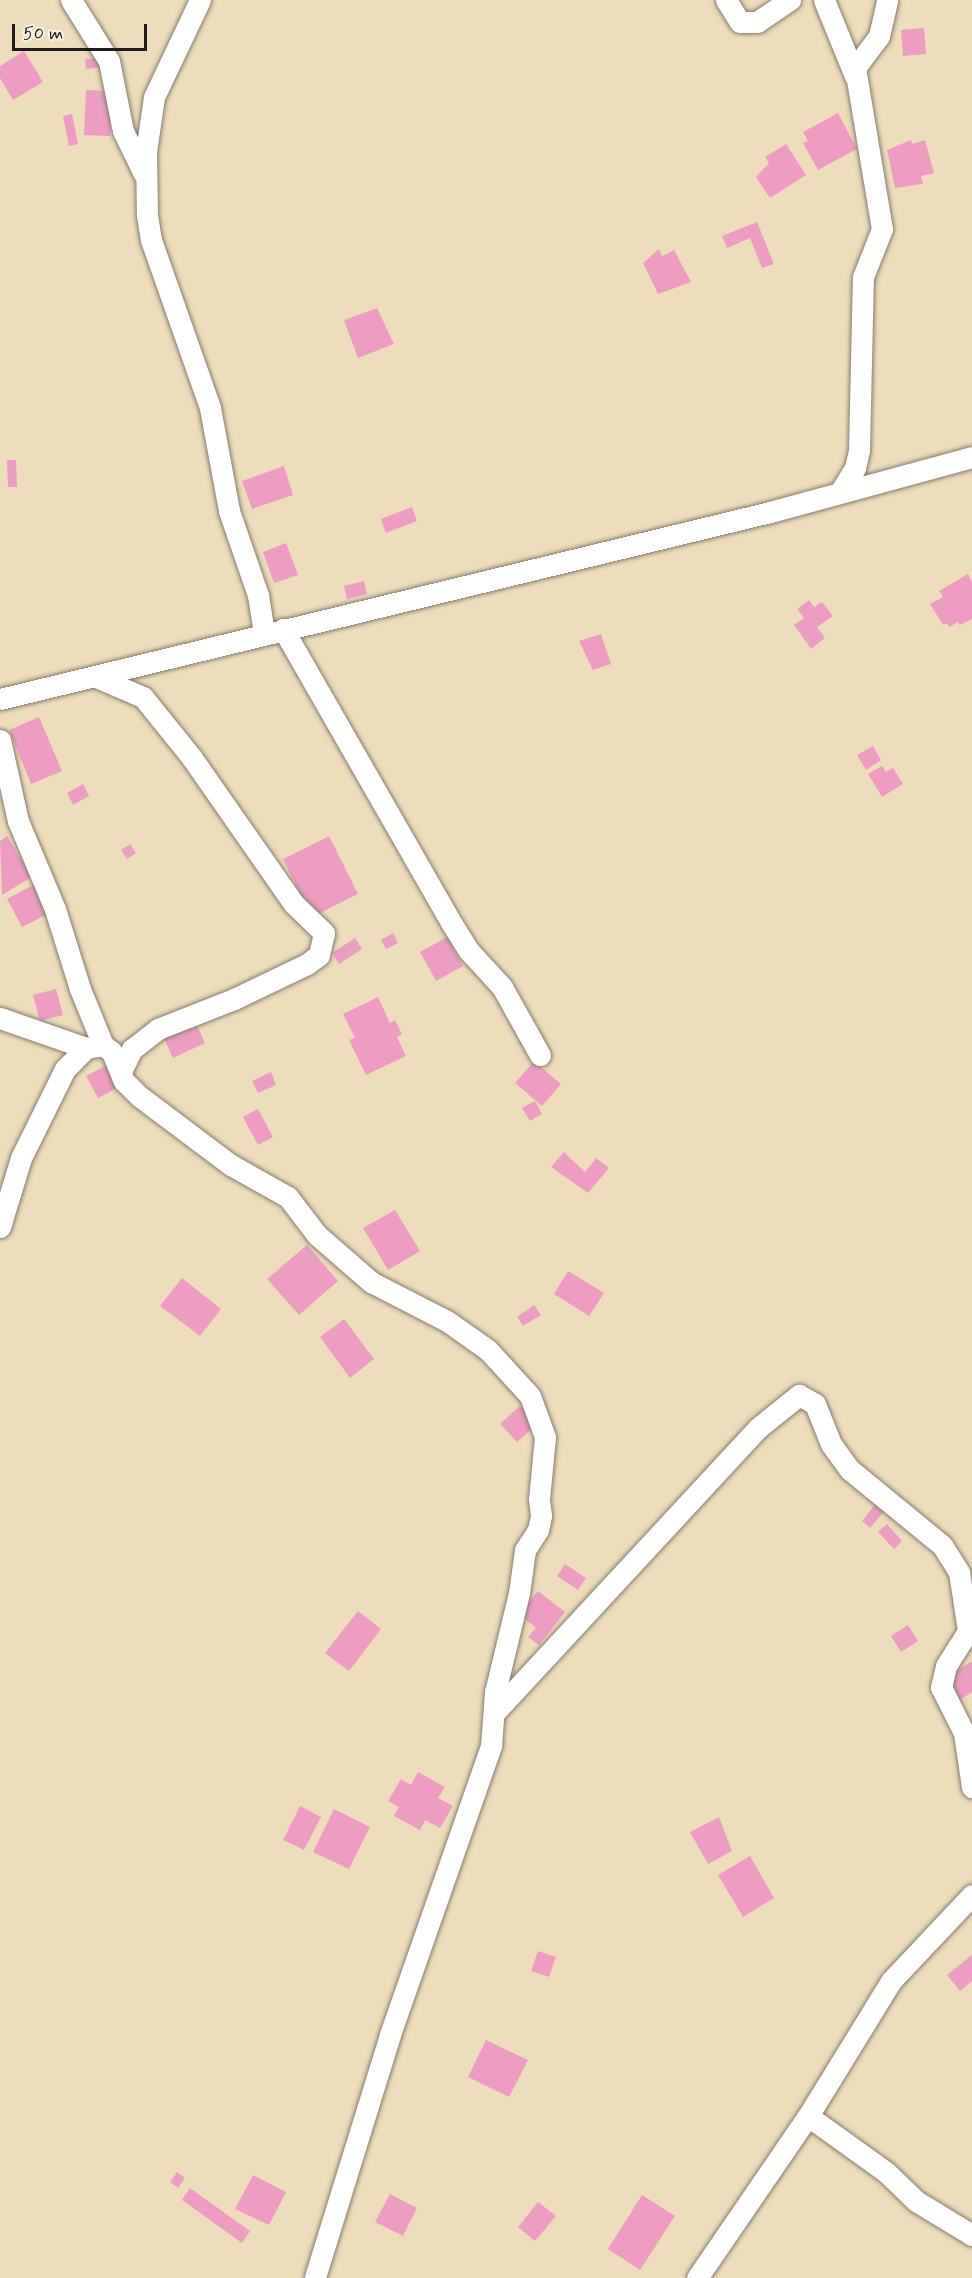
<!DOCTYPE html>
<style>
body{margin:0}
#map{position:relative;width:972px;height:2278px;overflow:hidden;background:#eeddba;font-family:Mynerve,sans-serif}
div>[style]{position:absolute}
.building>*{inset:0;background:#ee9dc2}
.roads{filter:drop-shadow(0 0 2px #857c6b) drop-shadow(0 0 2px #857c6b)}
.minor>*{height:21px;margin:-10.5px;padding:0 10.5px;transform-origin:10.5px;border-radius:10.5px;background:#fff}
span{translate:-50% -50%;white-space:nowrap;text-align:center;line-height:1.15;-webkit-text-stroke:6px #fcf5e5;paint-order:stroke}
.scale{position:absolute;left:12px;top:24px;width:135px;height:27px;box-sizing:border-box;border:3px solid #1c1c1c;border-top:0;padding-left:8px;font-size:18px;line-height:21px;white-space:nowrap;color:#1c1c1c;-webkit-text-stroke:4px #fcf5e5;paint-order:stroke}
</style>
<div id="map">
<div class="building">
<div style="clip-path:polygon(924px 28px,926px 54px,903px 56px,901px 30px)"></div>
<div style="clip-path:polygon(24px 51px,43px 82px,13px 100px,0 78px,0 66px)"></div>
<div style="clip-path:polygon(102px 58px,103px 67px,86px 69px,85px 59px)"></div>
<div style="clip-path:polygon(86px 90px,111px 91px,110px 136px,84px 135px)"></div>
<div style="clip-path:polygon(838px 113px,857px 149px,818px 170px,803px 143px,808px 141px,803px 132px)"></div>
<div style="clip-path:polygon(72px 114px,78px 144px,69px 146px,63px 116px)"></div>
<div style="clip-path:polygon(911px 140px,912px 144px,925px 140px,934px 173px,921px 176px,923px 184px,895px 188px,887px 150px)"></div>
<div style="clip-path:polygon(786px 144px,806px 175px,770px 198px,756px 177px,769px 163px,765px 157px)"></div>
<div style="clip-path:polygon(757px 222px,774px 264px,762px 268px,750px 238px,727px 248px,722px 236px)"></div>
<div style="clip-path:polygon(659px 249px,662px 256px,674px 250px,691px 282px,658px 294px,643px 263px)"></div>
<div style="clip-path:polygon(377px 308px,394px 344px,358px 358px,344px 320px)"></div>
<div style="clip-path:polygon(7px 460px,16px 460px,17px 487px,8px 487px)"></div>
<div style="clip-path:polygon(284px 466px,293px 495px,252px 509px,242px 481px)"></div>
<div style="clip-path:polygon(412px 507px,417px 521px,386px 533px,381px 519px)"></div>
<div style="clip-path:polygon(286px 543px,298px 575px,274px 583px,263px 552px)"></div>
<div style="clip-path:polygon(968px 574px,972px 582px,972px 619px,960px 625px,958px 622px,949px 627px,947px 623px,943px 625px,930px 604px,943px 597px,939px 591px)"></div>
<div style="clip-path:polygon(364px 581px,367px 594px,347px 599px,344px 586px)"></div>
<div style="clip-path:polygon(809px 600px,814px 607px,822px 602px,833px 616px,817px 627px,825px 638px,811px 649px,794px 625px,804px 618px,797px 609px)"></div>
<div style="clip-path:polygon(601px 634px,611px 664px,593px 670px,579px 641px)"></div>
<div style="clip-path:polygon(39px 717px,62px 771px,31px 784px,9px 730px)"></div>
<div style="clip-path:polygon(873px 746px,881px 760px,866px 770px,857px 755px)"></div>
<div style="clip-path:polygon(882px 766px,886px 772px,893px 768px,903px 784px,882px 797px,868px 774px)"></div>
<div style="clip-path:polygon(83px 784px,89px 796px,73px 805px,67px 793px)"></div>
<div style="clip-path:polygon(7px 836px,32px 877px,2px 895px,0 841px)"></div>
<div style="clip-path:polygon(329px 836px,358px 894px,312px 917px,283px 859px)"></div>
<div style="clip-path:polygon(130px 844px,136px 853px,127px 859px,121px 850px)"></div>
<div style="clip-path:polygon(37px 883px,52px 912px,22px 927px,7px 899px)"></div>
<div style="clip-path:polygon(393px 933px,398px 943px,386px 949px,381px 940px)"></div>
<div style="clip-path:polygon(447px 937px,463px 966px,436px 981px,420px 952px)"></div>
<div style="clip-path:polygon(355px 938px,362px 949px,339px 964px,332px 953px)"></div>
<div style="clip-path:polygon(56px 989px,63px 1015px,40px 1021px,33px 995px)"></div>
<div style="clip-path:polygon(378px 997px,390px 1023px,395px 1020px,402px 1034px,397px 1037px,406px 1056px,366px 1075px,349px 1040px,355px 1038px,343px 1014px)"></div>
<div style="clip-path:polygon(193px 1017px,205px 1043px,173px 1058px,161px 1032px)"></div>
<div style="clip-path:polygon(534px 1061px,561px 1084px,542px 1106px,515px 1083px)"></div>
<div style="clip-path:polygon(109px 1064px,121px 1086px,98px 1098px,86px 1076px)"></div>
<div style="clip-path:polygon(271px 1072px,276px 1085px,258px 1093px,252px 1081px)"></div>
<div style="clip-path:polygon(535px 1101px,542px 1114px,530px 1121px,522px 1108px)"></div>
<div style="clip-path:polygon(258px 1109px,273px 1137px,258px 1145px,243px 1117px)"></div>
<div style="clip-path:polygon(564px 1152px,585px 1172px,596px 1158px,609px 1168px,588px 1193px,551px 1167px)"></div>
<div style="clip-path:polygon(395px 1210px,420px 1251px,388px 1270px,363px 1228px)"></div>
<div style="clip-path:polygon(307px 1245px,338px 1281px,299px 1315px,267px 1279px)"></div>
<div style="clip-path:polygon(568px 1271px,604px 1293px,589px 1316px,554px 1294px)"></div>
<div style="clip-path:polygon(182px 1278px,221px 1309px,200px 1336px,160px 1306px)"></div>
<div style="clip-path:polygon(534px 1305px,541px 1315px,523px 1326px,517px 1317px)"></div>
<div style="clip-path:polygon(344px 1319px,374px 1359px,350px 1378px,320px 1337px)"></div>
<div style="clip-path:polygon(520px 1406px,537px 1424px,517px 1442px,500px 1424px)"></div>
<div style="clip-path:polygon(877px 1502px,886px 1509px,870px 1528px,862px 1521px)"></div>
<div style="clip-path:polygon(887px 1524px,902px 1541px,894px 1549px,878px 1532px)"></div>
<div style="clip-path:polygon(565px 1564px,586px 1578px,578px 1590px,557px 1576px)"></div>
<div style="clip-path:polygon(538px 1591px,565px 1612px,539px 1645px,528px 1637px,536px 1628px,519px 1614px)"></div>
<div style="clip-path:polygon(358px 1611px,381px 1629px,349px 1671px,325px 1653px)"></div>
<div style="clip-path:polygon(908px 1625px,918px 1641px,901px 1652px,891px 1636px)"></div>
<div style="clip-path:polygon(972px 1661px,972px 1692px,958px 1701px,943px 1679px)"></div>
<div style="clip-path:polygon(418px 1772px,445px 1787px,438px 1798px,453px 1806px,440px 1828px,425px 1820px,420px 1830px,394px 1816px,399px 1807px,388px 1801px,401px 1779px,411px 1785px)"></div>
<div style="clip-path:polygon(300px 1806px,321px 1817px,304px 1850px,283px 1840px)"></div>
<div style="clip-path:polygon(334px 1809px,370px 1827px,349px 1869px,313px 1852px)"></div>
<div style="clip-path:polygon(719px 1817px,732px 1851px,708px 1864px,690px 1832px)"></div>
<div style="clip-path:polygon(750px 1856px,774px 1898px,743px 1917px,718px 1875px)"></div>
<div style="clip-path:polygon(538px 1951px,556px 1957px,549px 1977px,531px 1971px)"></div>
<div style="clip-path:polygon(972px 1955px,972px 1981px,960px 1991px,947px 1975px)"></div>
<div style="clip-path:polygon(486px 2040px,528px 2060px,509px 2097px,468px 2077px)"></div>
<div style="clip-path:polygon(177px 2172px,185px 2178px,178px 2188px,170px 2182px)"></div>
<div style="clip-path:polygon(253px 2175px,286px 2192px,269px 2225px,235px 2209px)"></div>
<div style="clip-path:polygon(190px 2188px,250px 2231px,242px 2243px,182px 2200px)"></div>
<div style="clip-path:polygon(390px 2194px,417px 2208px,403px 2236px,375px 2222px)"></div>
<div style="clip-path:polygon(642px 2195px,675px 2216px,640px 2270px,608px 2249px)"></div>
<div style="clip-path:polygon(538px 2202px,556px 2216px,535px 2241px,518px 2227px)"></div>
</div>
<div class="roads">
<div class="minor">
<div style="left:71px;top:0;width:72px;rotate:58.1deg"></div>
<div style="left:109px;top:61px;width:71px;rotate:78.7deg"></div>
<div style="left:123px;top:131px;width:48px;rotate:64deg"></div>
<div style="left:200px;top:0;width:107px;rotate:115.4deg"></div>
<div style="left:154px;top:97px;width:56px;rotate:98.3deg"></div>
<div style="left:146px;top:152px;width:63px;rotate:89.1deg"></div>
<div style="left:147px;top:215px;width:25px;rotate:81deg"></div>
<div style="left:151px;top:240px;width:178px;rotate:70.6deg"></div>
<div style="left:210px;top:408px;width:105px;rotate:79.5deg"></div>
<div style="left:229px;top:511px;width:89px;rotate:71deg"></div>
<div style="left:258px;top:595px;width:38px;rotate:81deg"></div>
<div style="left:726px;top:0;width:26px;rotate:58deg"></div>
<div style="left:740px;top:22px;width:17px"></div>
<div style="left:757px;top:22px;width:40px;rotate:-34deg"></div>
<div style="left:824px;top:0;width:82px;rotate:67.8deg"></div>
<div style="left:840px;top:492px;width:28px;rotate:-58deg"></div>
<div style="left:855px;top:468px;width:18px;rotate:-77deg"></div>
<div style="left:859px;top:450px;width:173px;rotate:-88.7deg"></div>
<div style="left:863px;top:277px;width:52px;rotate:-68.4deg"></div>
<div style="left:882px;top:229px;width:163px;rotate:-99.5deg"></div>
<div style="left:855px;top:68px;width:40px;rotate:-53deg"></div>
<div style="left:879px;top:36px;width:37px;rotate:-77deg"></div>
<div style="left:283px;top:629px;width:340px;rotate:60.2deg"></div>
<div style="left:452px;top:924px;width:32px;rotate:58deg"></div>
<div style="left:469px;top:951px;width:49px;rotate:47.5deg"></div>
<div style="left:502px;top:987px;width:78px;rotate:60.8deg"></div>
<div style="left:99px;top:678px;width:48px;rotate:23.4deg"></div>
<div style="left:143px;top:697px;width:78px;rotate:51.2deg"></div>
<div style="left:192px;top:758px;width:178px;rotate:55.1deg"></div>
<div style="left:294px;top:904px;width:42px;rotate:44deg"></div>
<div style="left:324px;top:933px;width:23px;rotate:103deg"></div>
<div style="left:319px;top:955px;width:15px;rotate:143deg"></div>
<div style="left:307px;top:964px;width:81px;rotate:154.4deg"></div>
<div style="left:234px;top:999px;width:82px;rotate:158.5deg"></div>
<div style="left:158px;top:1029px;width:33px;rotate:142deg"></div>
<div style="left:132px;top:1049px;width:25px;rotate:116deg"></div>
<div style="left:0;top:699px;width:792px;rotate:-13.65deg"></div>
<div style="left:770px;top:512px;width:209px;rotate:-15.2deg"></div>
<div style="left:0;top:740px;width:83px;rotate:77.5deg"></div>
<div style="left:18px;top:821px;width:95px;rotate:67.2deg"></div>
<div style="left:55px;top:909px;width:84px;rotate:72.6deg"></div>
<div style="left:80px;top:989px;width:61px;rotate:67.7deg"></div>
<div style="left:0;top:1018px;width:91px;rotate:19.2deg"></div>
<div style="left:86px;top:1048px;width:17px;rotate:-10deg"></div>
<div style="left:103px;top:1045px;width:11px;rotate:38deg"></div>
<div style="left:112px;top:1052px;width:31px;rotate:68deg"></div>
<div style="left:124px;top:1081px;width:21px;rotate:45deg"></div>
<div style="left:139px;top:1096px;width:115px;rotate:36.9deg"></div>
<div style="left:231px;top:1165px;width:65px;rotate:29.3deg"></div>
<div style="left:288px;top:1197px;width:48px;rotate:52.7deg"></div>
<div style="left:317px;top:1235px;width:72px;rotate:41deg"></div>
<div style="left:371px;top:1282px;width:85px;rotate:27.2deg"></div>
<div style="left:447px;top:1321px;width:50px;rotate:35.3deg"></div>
<div style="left:488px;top:1350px;width:62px;rotate:47.6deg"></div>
<div style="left:530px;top:1396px;width:44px;rotate:69.9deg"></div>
<div style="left:545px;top:1437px;width:62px;rotate:95.5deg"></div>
<div style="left:539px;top:1499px;width:17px;rotate:83deg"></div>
<div style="left:541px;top:1516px;width:14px;rotate:102deg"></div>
<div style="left:538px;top:1530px;width:24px;rotate:123deg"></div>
<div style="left:525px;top:1550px;width:43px;rotate:97.9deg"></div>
<div style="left:519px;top:1593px;width:102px;rotate:103.6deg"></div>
<div style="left:495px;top:1692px;width:54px;rotate:94.2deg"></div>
<div style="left:491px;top:1746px;width:306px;rotate:109.3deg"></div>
<div style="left:390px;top:2035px;width:254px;rotate:107.2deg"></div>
<div style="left:0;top:1227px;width:72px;rotate:-73.1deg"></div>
<div style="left:21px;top:1158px;width:99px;rotate:-63.7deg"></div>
<div style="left:65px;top:1069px;width:30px;rotate:-45deg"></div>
<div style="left:494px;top:1713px;width:388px;rotate:-47.2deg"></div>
<div style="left:758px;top:1428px;width:53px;rotate:-38.8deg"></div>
<div style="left:799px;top:1395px;width:18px;rotate:29deg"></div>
<div style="left:815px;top:1404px;width:43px;rotate:68.2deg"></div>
<div style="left:831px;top:1444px;width:31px;rotate:54deg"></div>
<div style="left:849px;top:1469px;width:120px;rotate:39.3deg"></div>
<div style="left:942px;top:1545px;width:32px;rotate:58deg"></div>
<div style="left:959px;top:1572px;width:60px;rotate:81.3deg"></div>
<div style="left:968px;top:1631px;width:41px;rotate:122.2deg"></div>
<div style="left:946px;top:1666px;width:22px;rotate:103deg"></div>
<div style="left:941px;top:1687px;width:51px;rotate:63.4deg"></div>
<div style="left:964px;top:1733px;width:55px;rotate:81.6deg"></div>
<div style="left:808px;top:2116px;width:96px;rotate:35.7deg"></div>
<div style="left:886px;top:2172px;width:42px;rotate:44deg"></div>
<div style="left:916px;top:2201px;width:66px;rotate:31.3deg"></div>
<div style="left:697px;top:2278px;width:196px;rotate:-55.6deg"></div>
<div style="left:808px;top:2116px;width:158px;rotate:-58.4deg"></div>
<div style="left:891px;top:1981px;width:118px;rotate:-46.7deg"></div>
</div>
</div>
<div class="scale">50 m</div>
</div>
